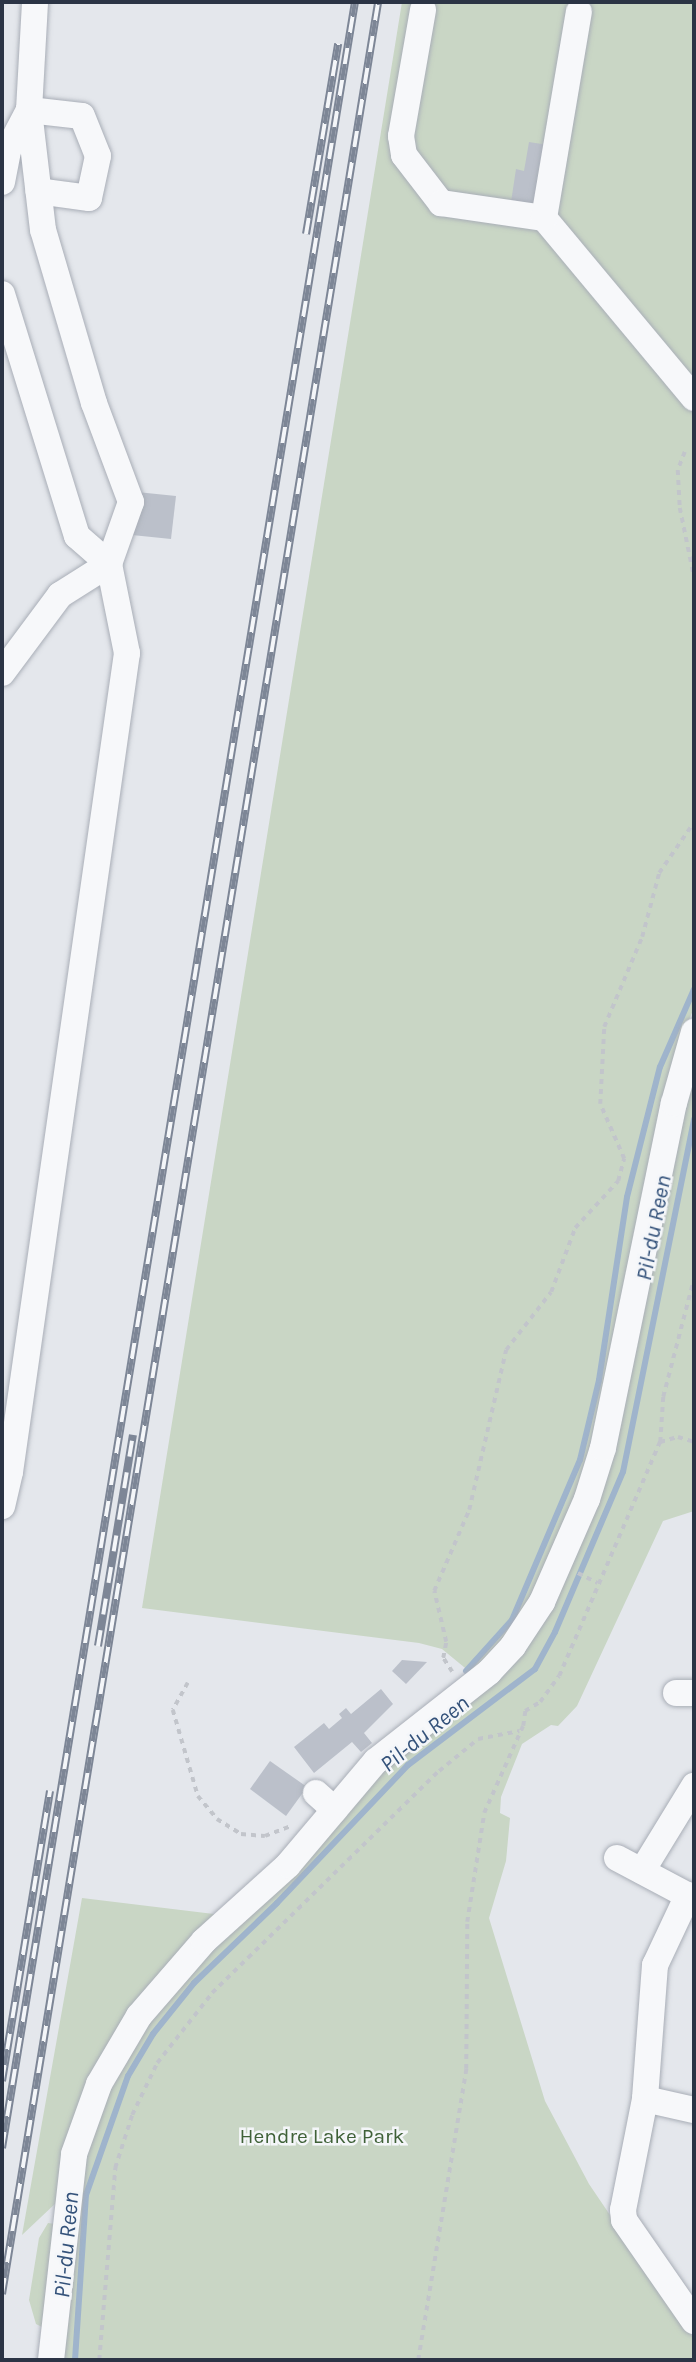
<!DOCTYPE html>
<style>
body{margin:0}
#map{position:relative;width:696px;height:2362px;overflow:hidden;background:#e4e7ec;font-family:Karla,sans-serif}
div>[style]{position:absolute}
.green>*{inset:0;background:#c9d6c5}
.stream>*{height:6px;margin:-3px;padding:0 3px;transform-origin:3px;border-radius:3px;background:#9fb4cc}
.building>*{inset:0;background:#bbc0ca}
.path>*{height:3.5px;margin-top:-1.75px;transform-origin:0;background:repeating-linear-gradient(90deg,#c2c5cb 0 5px,transparent 0 10px)}
.roads{filter:drop-shadow(0 0 2px #a9aeb7) drop-shadow(0 0 2px #a9aeb7)}
.minor>*{height:26px;margin:-13px;padding:0 13px;transform-origin:13px;border-radius:13px;background:#f7f8fa}
.rail>*{height:8px;margin-top:-4px;transform-origin:0;background:repeating-linear-gradient(90deg,#f4f6f9 0 16px,#7d8696 0 32px);box-sizing:border-box;border-block:2px solid #7d8696}
span{translate:-50% -50%;white-space:nowrap;text-align:center;line-height:1.15;-webkit-text-stroke:5px #f4f6f9;paint-order:stroke}
.park-label{font-size:21px;color:#3f6138}
.water-label{font-size:23px;color:#34527a;font-style:italic}
.frame{position:absolute;inset:0;border:4px solid #2b3445;pointer-events:none}
</style>
<div id="map">
<div class="green">
<div style="clip-path:polygon(402px 2px,694px 2px,694px 1008px,678px 1046px,583px 1489px,522px 1621px,470px 1672px,442px 1649px,419px 1643px,142px 1608px)"></div>
<div style="clip-path:polygon(694px 1047px,694px 1511px,663px 1521px,577px 1706px,558px 1726px,551px 1725px,522px 1744px,501px 1797px,500px 1813px,510px 1818px,506px 1861px,489px 1918px,545px 2101px,589px 2184px,694px 2339px,694px 2360px,42px 2360px,46px 2329px,36px 2324px,29px 2300px,39px 2238px,48px 2223px,56px 2224px,57px 2202px,22px 2235px,82px 1898px,222px 1915px,362px 1785px,487px 1680px,572px 1547px)"></div>
</div>
<div class="stream">
<div style="left:466px;top:1671px;width:69px;rotate:-48deg"></div>
<div style="left:512px;top:1620px;width:174px;rotate:-67deg"></div>
<div style="left:580px;top:1460px;width:82px;rotate:-76.6deg"></div>
<div style="left:599px;top:1380px;width:185px;rotate:-81.3deg"></div>
<div style="left:627px;top:1197px;width:134px;rotate:-75.8deg"></div>
<div style="left:660px;top:1067px;width:85px;rotate:-66.4deg"></div>
<div style="left:75px;top:2360px;width:165px;rotate:-86.2deg"></div>
<div style="left:86px;top:2195px;width:126px;rotate:-70.6deg"></div>
<div style="left:128px;top:2076px;width:49px;rotate:-59.2deg"></div>
<div style="left:153px;top:2034px;width:65px;rotate:-51.2deg"></div>
<div style="left:194px;top:1983px;width:115px;rotate:-43.9deg"></div>
<div style="left:277px;top:1903px;width:190px;rotate:-46.5deg"></div>
<div style="left:408px;top:1765px;width:159px;rotate:-37.1deg"></div>
<div style="left:535px;top:1669px;width:42px;rotate:-61.6deg"></div>
<div style="left:555px;top:1632px;width:174px;rotate:-67deg"></div>
<div style="left:623px;top:1472px;width:360px;rotate:-78.6deg"></div>
</div>
<div class="building">
<div style="clip-path:polygon(529px 142px,548px 145px,538px 207px,511px 202px,516px 169px,524px 171px)"></div>
<div style="clip-path:polygon(137px 492px,176px 496px,171px 539px,132px 535px)"></div>
<div style="clip-path:polygon(402px 1660px,427px 1662px,406px 1684px,392px 1671px)"></div>
<div style="clip-path:polygon(381px 1689px,393px 1704px,364px 1733px,372px 1743px,361px 1752px,352px 1742px,314px 1773px,294px 1747px,324px 1723px,329px 1729px,342px 1718px,339px 1714px,346px 1708px,351px 1714px)"></div>
<div style="clip-path:polygon(270px 1761px,307px 1787px,286px 1816px,250px 1789px)"></div>
</div>
<div class="path">
<div style="left:685px;top:452px;width:19px;rotate:111deg"></div>
<div style="left:678px;top:470px;width:38px;rotate:87deg"></div>
<div style="left:680px;top:508px;width:69px;rotate:78.4deg"></div>
<div style="left:660px;top:1442px;width:45px;rotate:-86.2deg"></div>
<div style="left:663px;top:1397px;width:123px;rotate:-75.4deg"></div>
<div style="left:578px;top:1573px;width:22px;rotate:27deg"></div>
<div style="left:452px;top:1672px;width:17px;rotate:-123deg"></div>
<div style="left:443px;top:1658px;width:16px;rotate:-79deg"></div>
<div style="left:446px;top:1642px;width:52px;rotate:-103.2deg"></div>
<div style="left:434px;top:1591px;width:88px;rotate:-66.6deg"></div>
<div style="left:469px;top:1510px;width:164px;rotate:-77deg"></div>
<div style="left:506px;top:1350px;width:73px;rotate:-52.2deg"></div>
<div style="left:551px;top:1292px;width:68px;rotate:-69.4deg"></div>
<div style="left:575px;top:1228px;width:64px;rotate:-47.5deg"></div>
<div style="left:618px;top:1181px;width:23px;rotate:-75deg"></div>
<div style="left:624px;top:1159px;width:60px;rotate:-113.6deg"></div>
<div style="left:600px;top:1104px;width:77px;rotate:-87deg"></div>
<div style="left:604px;top:1027px;width:98px;rotate:-67.1deg"></div>
<div style="left:642px;top:937px;width:66px;rotate:-75.1deg"></div>
<div style="left:659px;top:873px;width:62px;rotate:-55.5deg"></div>
<div style="left:188px;top:1683px;width:31px;rotate:119deg"></div>
<div style="left:173px;top:1710px;width:90px;rotate:73.8deg"></div>
<div style="left:198px;top:1796px;width:30px;rotate:50deg"></div>
<div style="left:217px;top:1819px;width:28px;rotate:32deg"></div>
<div style="left:241px;top:1834px;width:24px;rotate:5deg"></div>
<div style="left:265px;top:1836px;width:26px;rotate:-21deg"></div>
<div style="left:99px;top:2360px;width:193px;rotate:-85.2deg"></div>
<div style="left:115px;top:2168px;width:56px;rotate:-72.2deg"></div>
<div style="left:132px;top:2115px;width:58px;rotate:-64.3deg"></div>
<div style="left:157px;top:2063px;width:89px;rotate:-51.8deg"></div>
<div style="left:212px;top:1993px;width:318px;rotate:-44.4deg"></div>
<div style="left:439px;top:1771px;width:50px;rotate:-39.4deg"></div>
<div style="left:478px;top:1739px;width:42px;rotate:-11deg"></div>
<div style="left:418px;top:2360px;width:295px;rotate:-80.6deg"></div>
<div style="left:466px;top:2069px;width:147px;rotate:-89.6deg"></div>
<div style="left:467px;top:1922px;width:110px;rotate:-81.1deg"></div>
<div style="left:484px;top:1813px;width:95px;rotate:-65.9deg"></div>
<div style="left:523px;top:1726px;width:15px;rotate:-82deg"></div>
<div style="left:525px;top:1711px;width:17px;rotate:-31deg"></div>
<div style="left:540px;top:1702px;width:32px;rotate:-54deg"></div>
<div style="left:559px;top:1676px;width:255px;rotate:-66.7deg"></div>
<div style="left:660px;top:1442px;width:19px;rotate:-16deg"></div>
<div style="left:678px;top:1437px;width:17px;rotate:17deg"></div>
</div>
<div class="roads">
<div class="minor">
<div style="left:423px;top:10px;width:128px;rotate:99.9deg"></div>
<div style="left:401px;top:136px;width:19px;rotate:81deg"></div>
<div style="left:404px;top:155px;width:61px;rotate:52.4deg"></div>
<div style="left:441px;top:203px;width:104px;rotate:8.3deg"></div>
<div style="left:544px;top:218px;width:234px;rotate:50.2deg"></div>
<div style="left:29px;top:110px;width:53px;rotate:6.5deg"></div>
<div style="left:82px;top:116px;width:43px;rotate:68.2deg"></div>
<div style="left:98px;top:156px;width:43px;rotate:102.1deg"></div>
<div style="left:89px;top:198px;width:51px;rotate:-172.2deg"></div>
<div style="left:2px;top:182px;width:33px;rotate:-79deg"></div>
<div style="left:8px;top:150px;width:45px;rotate:-62.3deg"></div>
<div style="left:544px;top:218px;width:209px;rotate:-80.4deg"></div>
<div style="left:2px;top:294px;width:253px;rotate:72.8deg"></div>
<div style="left:77px;top:536px;width:43px;rotate:41.2deg"></div>
<div style="left:109px;top:564px;width:66px;rotate:-70.5deg"></div>
<div style="left:131px;top:502px;width:106px;rotate:-110.5deg"></div>
<div style="left:94px;top:403px;width:180px;rotate:-106.4deg"></div>
<div style="left:43px;top:230px;width:121px;rotate:-96.7deg"></div>
<div style="left:29px;top:110px;width:108px;rotate:-86.8deg"></div>
<div style="left:2px;top:673px;width:97px;rotate:-53.4deg"></div>
<div style="left:60px;top:595px;width:58px;rotate:-32.3deg"></div>
<div style="left:109px;top:564px;width:91px;rotate:78.6deg"></div>
<div style="left:127px;top:653px;width:827px;rotate:98.13deg"></div>
<div style="left:10px;top:1472px;width:35px;rotate:103deg"></div>
<div style="left:676px;top:1693px;width:18px"></div>
<div style="left:316px;top:1793px;width:25px;rotate:42deg"></div>
<div style="left:617px;top:1858px;width:87px;rotate:28deg"></div>
<div style="left:642px;top:1871px;width:100px;rotate:-58.5deg"></div>
<div style="left:688px;top:1895px;width:77px;rotate:115.2deg"></div>
<div style="left:655px;top:1965px;width:134px;rotate:94.3deg"></div>
<div style="left:645px;top:2099px;width:113px;rotate:101.2deg"></div>
<div style="left:623px;top:2210px;width:10px;rotate:84deg"></div>
<div style="left:624px;top:2220px;width:123px;rotate:55.3deg"></div>
<div style="left:645px;top:2099px;width:50px;rotate:12.7deg"></div>
<div style="left:51px;top:2360px;width:207px;rotate:-83.6deg"></div>
<div style="left:74px;top:2154px;width:74px;rotate:-70.3deg"></div>
<div style="left:99px;top:2084px;width:79px;rotate:-59.5deg"></div>
<div style="left:139px;top:2016px;width:99px;rotate:-49.1deg"></div>
<div style="left:204px;top:1941px;width:113px;rotate:-42.1deg"></div>
<div style="left:288px;top:1865px;width:136px;rotate:-49.8deg"></div>
<div style="left:376px;top:1761px;width:144px;rotate:-38.2deg"></div>
<div style="left:489px;top:1672px;width:35px;rotate:-47deg"></div>
<div style="left:513px;top:1646px;width:53px;rotate:-56.6deg"></div>
<div style="left:542px;top:1602px;width:112px;rotate:-66.4deg"></div>
<div style="left:587px;top:1499px;width:53px;rotate:-72.6deg"></div>
<div style="left:603px;top:1448px;width:352px;rotate:-78.4deg"></div>
<div style="left:674px;top:1103px;width:74px;rotate:-74.3deg"></div>
</div>
</div>
<div class="rail">
<div style="left:306px;top:234px;width:193px;rotate:-80.4deg"></div>
<div style="left:98px;top:1646px;width:214px;rotate:-80.6deg"></div>
<div style="left:2px;top:2081px;width:294px;rotate:-80.6deg"></div>
<div style="left:2px;top:2148px;width:2175px;rotate:-80.66deg"></div>
<div style="left:2px;top:2294px;width:2323px;rotate:-80.68deg"></div>
</div>
<div class="park-label">
<span style="left:322px;top:2136px">Hendre Lake Park</span>
</div>
<div class="water-label">
<span style="left:654px;top:1228px;rotate:-79deg">Pil-du Reen</span>
<span style="left:425px;top:1734px;rotate:-39deg">Pil-du Reen</span>
<span style="left:67px;top:2245px;rotate:-85deg">Pil-du Reen</span>
</div>
<div class="frame"></div>
</div>
